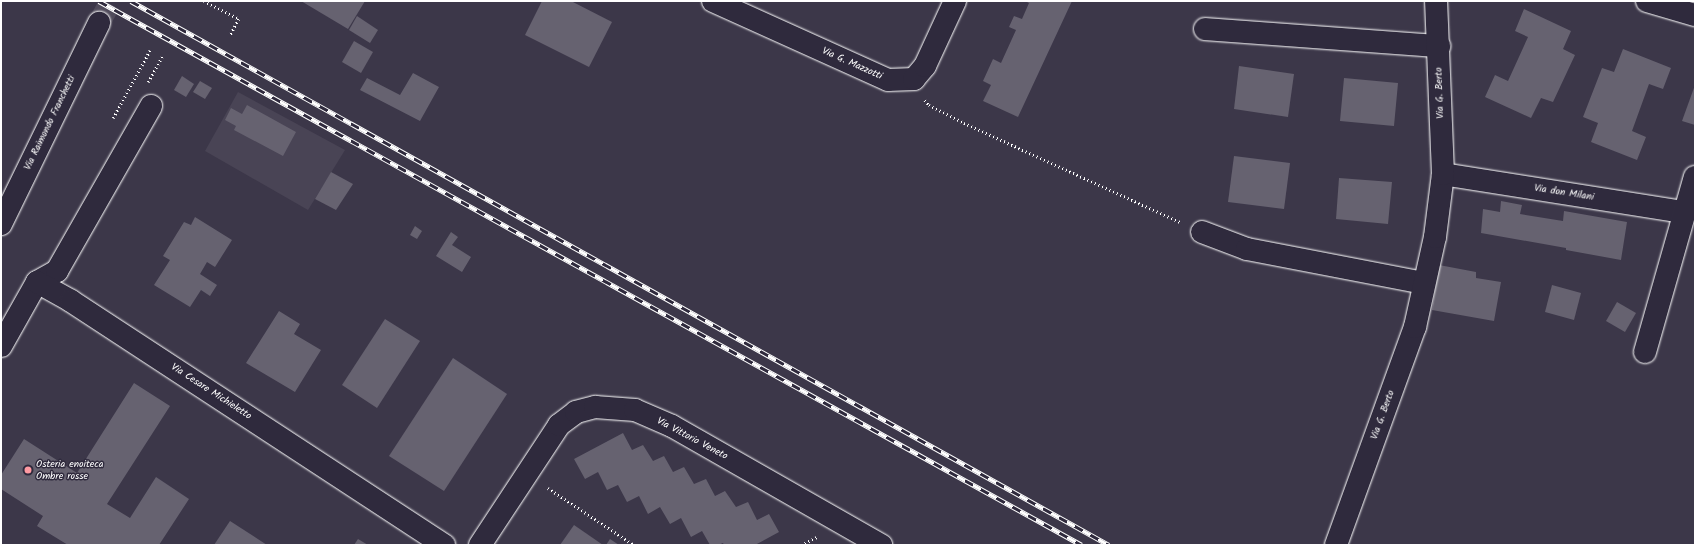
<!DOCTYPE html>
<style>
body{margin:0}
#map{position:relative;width:1696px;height:546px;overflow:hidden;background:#3c3749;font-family:Kalam,sans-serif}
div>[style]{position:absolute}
.built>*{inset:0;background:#494455}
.building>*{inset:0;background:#666270}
.minor-tunnel>*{height:22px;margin-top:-11px;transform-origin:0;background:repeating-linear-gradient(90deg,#504b5b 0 22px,transparent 0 33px)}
.path>*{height:2.5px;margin-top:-1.25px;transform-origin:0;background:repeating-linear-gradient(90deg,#fff 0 1px,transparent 0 4px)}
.roads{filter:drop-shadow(0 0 1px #fff) drop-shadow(0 0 1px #fff)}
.minor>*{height:22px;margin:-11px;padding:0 11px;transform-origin:11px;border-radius:11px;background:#2f2a3d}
.rail>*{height:4.5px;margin-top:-2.25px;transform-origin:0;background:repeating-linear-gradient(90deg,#2f2a3d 0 9px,#fff 0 18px);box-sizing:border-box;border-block:1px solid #fff}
.dots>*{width:11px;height:11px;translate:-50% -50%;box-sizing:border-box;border:2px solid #2f2a3d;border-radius:50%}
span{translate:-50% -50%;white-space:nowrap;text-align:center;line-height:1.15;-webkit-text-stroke:3px #2f2a3d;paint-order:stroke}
.street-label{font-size:10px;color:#fff}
.poi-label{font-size:10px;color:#fff}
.left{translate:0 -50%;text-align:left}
.frame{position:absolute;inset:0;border:2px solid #fff;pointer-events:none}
</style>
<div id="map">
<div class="built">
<div style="clip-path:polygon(238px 92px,345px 150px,308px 210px,205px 151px)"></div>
</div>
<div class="building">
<div style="clip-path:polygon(301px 1px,365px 1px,348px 29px)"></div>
<div style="clip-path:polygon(542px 1px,571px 1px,612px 22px,589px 67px,525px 35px)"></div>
<div style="clip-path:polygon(1025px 1px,1072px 1px,1018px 117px,983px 101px,991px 85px,983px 81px,993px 59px,1001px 63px,1016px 30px,1009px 27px,1014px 16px,1022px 19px,1029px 3px)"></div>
<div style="clip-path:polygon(1524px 9px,1571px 31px,1563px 49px,1575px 55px,1553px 102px,1541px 98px,1531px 118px,1485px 97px,1495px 75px,1508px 81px,1528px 37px,1515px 31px)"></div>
<div style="clip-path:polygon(357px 16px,378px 30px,370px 43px,349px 30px)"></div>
<div style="clip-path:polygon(354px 41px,373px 52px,361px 73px,342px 62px)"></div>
<div style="clip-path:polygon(1623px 49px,1671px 68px,1663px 89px,1649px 84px,1632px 131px,1646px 137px,1637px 160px,1591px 142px,1598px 123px,1583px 117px,1602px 68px,1614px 72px)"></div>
<div style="clip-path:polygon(1239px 66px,1294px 74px,1288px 117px,1234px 109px)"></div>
<div style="clip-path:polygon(413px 73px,439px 87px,420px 121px,360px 90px,367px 78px,400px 95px)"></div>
<div style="clip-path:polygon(182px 76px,194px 84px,186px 97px,174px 90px)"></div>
<div style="clip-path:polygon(1344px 78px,1398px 83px,1394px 126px,1340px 121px)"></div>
<div style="clip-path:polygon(200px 81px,212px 88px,205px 99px,193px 92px)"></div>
<div style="clip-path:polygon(1695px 85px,1695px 125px,1682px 121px)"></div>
<div style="clip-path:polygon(247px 105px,296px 132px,283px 156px,234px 130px,236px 126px,225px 120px,231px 108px,242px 114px)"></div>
<div style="clip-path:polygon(1234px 156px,1290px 163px,1284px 209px,1228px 202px)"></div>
<div style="clip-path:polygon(331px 172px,353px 184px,336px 210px,315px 199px)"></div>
<div style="clip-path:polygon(1339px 178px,1392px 182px,1388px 224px,1336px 219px)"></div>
<div style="clip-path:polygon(1501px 201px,1522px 205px,1520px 214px,1563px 221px,1564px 211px,1627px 222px,1621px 260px,1566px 250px,1566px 248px,1481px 233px,1483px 209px,1500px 212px)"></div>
<div style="clip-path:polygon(195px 217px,232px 240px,215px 267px,207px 262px,200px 274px,217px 285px,210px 296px,201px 290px,190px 307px,154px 285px,170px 260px,163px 256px,184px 222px,191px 225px)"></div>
<div style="clip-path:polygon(415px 226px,422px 231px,417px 239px,410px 235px)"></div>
<div style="clip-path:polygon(451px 232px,458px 237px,452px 245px,471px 257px,462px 272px,436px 256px)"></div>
<div style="clip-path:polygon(1439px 265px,1476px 272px,1476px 278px,1501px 282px,1494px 321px,1432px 310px)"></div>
<div style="clip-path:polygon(1552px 285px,1581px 293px,1574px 320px,1545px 312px)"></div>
<div style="clip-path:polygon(1617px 302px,1636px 313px,1625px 332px,1606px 321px)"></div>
<div style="clip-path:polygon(279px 311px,300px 324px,294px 334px,321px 350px,295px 392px,246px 363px)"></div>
<div style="clip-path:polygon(385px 319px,420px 341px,377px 408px,342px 385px)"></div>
<div style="clip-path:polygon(453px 358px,507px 394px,444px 491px,389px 456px)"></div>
<div style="clip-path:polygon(134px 383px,170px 406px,107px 504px,130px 518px,156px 477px,189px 499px,159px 545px,68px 545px,37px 526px,43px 516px,1px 489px,1px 475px,24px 439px,77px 473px)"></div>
<div style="clip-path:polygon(623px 433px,632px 450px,643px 445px,653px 461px,664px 456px,673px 472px,684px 467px,694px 484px,706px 479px,715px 496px,725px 491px,736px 507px,748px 502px,757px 520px,769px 514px,779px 532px,755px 545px,724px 545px,723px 543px,718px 545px,710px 545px,702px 531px,691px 537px,681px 518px,670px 524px,660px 507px,648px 514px,639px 496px,627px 502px,618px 485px,607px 490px,598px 472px,585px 479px,574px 459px)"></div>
<div style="clip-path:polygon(230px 521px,267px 545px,214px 545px)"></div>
<div style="clip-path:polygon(574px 525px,603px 545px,560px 545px)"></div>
<div style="clip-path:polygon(358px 539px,368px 545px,354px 545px)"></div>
<div style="clip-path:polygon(610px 539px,619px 545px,606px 545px)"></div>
</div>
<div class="minor-tunnel">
<div style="left:99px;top:23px;width:25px;rotate:-61deg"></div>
</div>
<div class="path">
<div style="left:204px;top:1px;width:39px;rotate:27deg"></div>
<div style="left:239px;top:19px;width:19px;rotate:118deg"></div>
<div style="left:148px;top:82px;width:31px;rotate:-61deg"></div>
<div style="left:925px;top:100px;width:6px;rotate:51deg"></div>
<div style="left:929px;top:105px;width:39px;rotate:27deg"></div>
<div style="left:964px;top:123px;width:238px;rotate:24.6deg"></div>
<div style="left:113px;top:118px;width:77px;rotate:-61.4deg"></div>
<div style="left:548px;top:488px;width:103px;rotate:33.5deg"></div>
<div style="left:801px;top:545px;width:18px;rotate:-27deg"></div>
</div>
<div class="roads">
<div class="minor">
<div style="left:713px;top:1px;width:192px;rotate:24.3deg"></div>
<div style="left:888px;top:80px;width:26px;rotate:-2deg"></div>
<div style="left:914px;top:79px;width:17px;rotate:-50deg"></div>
<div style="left:925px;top:66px;width:72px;rotate:-65.2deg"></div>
<div style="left:1647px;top:1px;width:50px;rotate:16.3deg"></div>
<div style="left:1205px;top:29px;width:235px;rotate:4.2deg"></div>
<div style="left:1443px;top:174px;width:244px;rotate:9deg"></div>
<div style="left:1px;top:224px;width:224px;rotate:-64deg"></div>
<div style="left:1202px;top:232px;width:48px;rotate:20.7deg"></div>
<div style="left:1247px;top:249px;width:180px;rotate:10.9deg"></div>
<div style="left:37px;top:282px;width:23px;rotate:-29deg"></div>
<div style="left:57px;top:271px;width:190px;rotate:-60.3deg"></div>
<div style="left:1px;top:346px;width:73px;rotate:-60.6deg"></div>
<div style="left:37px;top:282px;width:39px;rotate:29deg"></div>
<div style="left:71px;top:301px;width:446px;rotate:33.2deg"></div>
<div style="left:1645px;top:352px;width:182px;rotate:-74.1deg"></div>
<div style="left:480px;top:545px;width:144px;rotate:-56.6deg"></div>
<div style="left:559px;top:425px;width:21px;rotate:-37deg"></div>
<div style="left:576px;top:412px;width:20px;rotate:-15deg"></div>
<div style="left:595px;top:407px;width:40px;rotate:4.3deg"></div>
<div style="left:635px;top:410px;width:40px;rotate:23.4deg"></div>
<div style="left:672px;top:426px;width:241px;rotate:29.7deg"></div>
<div style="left:1336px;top:545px;width:232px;rotate:-70.1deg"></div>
<div style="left:1415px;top:327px;width:92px;rotate:-77.5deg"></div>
<div style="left:1435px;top:237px;width:64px;rotate:-82.8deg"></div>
<div style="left:1443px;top:174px;width:173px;rotate:-92.3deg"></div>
</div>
</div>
<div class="rail">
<div style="left:99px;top:1px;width:1123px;rotate:28.96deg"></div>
<div style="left:131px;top:1px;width:1119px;rotate:29.08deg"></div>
</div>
<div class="dots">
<div style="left:28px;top:470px;background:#ff9aa2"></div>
</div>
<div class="street-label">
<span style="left:852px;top:64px;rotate:24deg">Via G. Mazzotti</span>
<span style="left:1440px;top:93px;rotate:-92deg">Via G. Berto</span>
<span style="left:50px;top:123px;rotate:-64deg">Via Raimondo Franchetti</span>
<span style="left:1564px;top:193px;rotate:9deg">Via don Milani</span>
<span style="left:211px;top:392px;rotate:33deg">Via Cesare Michieletto</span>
<span style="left:1383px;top:415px;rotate:-70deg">Via G. Berto</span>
<span style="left:692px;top:439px;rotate:28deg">Via Vittorio Veneto</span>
</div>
<div class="poi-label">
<span class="left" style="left:36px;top:470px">Osteria enoiteca<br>Ombre rosse</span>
</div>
<div class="frame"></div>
</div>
